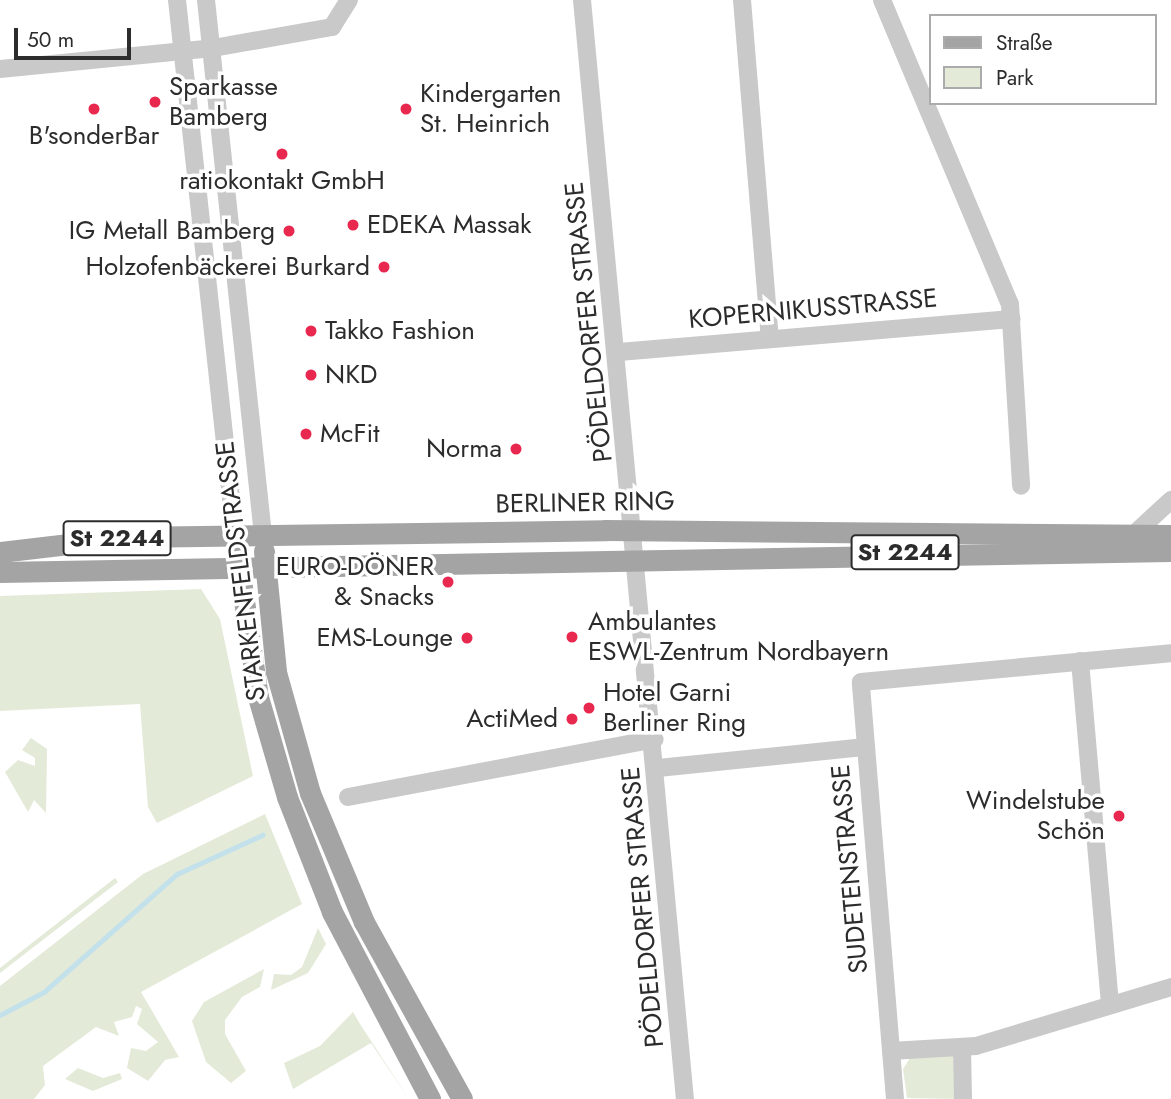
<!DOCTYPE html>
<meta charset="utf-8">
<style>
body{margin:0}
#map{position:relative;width:1171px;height:1099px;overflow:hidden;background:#fff;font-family:Jost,sans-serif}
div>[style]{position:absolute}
.green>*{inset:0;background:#e4ead8}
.stream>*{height:4.5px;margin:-2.25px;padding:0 2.25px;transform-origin:2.25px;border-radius:2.25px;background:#c3e1eb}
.minor>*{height:18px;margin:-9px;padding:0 9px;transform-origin:9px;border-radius:9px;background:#c9c9c9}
.major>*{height:21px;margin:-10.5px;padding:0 10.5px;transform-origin:10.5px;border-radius:10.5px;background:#a4a4a4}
.dots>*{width:19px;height:19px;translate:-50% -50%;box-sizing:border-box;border:4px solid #fff;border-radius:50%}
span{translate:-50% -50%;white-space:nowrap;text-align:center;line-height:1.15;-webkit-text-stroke:7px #fff;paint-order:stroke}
.shield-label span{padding:2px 5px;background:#fff;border:2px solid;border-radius:5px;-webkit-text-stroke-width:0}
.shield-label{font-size:24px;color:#2c2c2c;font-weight:700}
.poi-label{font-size:26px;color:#2c2c2c}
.left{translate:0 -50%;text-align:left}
.right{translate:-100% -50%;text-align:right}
.street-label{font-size:26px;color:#2c2c2c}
.legend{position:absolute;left:929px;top:14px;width:228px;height:91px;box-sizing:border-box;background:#fff;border:2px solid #ababab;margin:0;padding:9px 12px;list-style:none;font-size:21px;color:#2c2c2c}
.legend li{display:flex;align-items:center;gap:14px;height:35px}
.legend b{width:35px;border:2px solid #ababab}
.scale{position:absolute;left:14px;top:28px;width:117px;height:32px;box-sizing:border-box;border:4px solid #2c2c2c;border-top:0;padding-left:9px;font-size:21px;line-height:24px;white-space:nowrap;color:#2c2c2c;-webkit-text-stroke:5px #fff;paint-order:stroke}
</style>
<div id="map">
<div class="green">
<div style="clip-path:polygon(201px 589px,220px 619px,253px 776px,157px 823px,148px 807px,140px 704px,0 711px,0 596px)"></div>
<div style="clip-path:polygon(31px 738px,47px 749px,46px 813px,34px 800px,28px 812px,5px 772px,18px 760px,35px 766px,35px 758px,22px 750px)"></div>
<div style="clip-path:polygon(265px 814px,302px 904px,141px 992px,179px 1057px,165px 1060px,148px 1081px,127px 1068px,131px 1048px,146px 1051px,158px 1042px,137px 1024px,142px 1009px,136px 1006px,132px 1017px,114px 1022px,119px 1036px,96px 1027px,43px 1066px,45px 1085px,34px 1099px,0 1099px,0 986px,143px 874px)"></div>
<div style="clip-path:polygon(115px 878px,118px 882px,0 973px,0 968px)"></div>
<div style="clip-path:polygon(318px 928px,326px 944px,308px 973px,271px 990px,274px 974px,291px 975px,302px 967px)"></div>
<div style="clip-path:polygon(264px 969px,260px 987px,242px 997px,225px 1020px,225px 1034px,246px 1071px,231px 1083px,206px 1062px,192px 1021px,204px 1002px)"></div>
<div style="clip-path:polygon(353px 1012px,360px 1024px,409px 1099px,371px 1043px,293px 1089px,284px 1063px,320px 1046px)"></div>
<div style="clip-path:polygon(953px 1055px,957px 1099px,907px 1098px,903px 1069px,910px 1058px)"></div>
<div style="clip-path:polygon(78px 1068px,103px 1078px,120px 1073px,122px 1079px,93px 1091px,65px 1079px)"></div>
</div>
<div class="stream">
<div style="left:0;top:1015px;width:50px;rotate:-27.6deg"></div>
<div style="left:44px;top:992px;width:178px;rotate:-41.6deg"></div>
<div style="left:177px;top:874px;width:94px;rotate:-24.6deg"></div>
</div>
<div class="minor">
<div style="left:177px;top:0;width:539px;rotate:83.82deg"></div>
<div style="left:206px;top:0;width:538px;rotate:83.92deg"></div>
<div style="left:582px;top:0;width:1104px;rotate:84.65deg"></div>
<div style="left:742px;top:0;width:340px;rotate:85.3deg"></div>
<div style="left:882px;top:0;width:330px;rotate:67.2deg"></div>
<div style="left:1010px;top:304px;width:182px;rotate:86.5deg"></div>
<div style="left:0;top:69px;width:214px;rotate:-5.6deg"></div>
<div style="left:213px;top:48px;width:121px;rotate:-10deg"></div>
<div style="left:332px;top:27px;width:32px;rotate:-58deg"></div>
<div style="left:619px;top:352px;width:394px;rotate:-4.8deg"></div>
<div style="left:1133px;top:535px;width:52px;rotate:-42.6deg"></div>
<div style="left:1080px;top:661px;width:343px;rotate:85deg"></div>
<div style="left:658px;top:768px;width:209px;rotate:-5.8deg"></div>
<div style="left:348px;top:797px;width:312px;rotate:-10.7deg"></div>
<div style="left:962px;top:1047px;width:52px;rotate:88.9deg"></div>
<div style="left:891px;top:1051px;width:85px;rotate:-3.4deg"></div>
<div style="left:976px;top:1046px;width:204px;rotate:-16.8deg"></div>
<div style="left:895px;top:1099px;width:418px;rotate:-94.7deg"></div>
<div style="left:861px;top:682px;width:311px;rotate:-5.3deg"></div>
</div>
<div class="major">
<div style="left:264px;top:551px;width:122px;rotate:84.3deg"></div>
<div style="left:276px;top:672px;width:126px;rotate:74.3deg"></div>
<div style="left:310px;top:793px;width:140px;rotate:67.3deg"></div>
<div style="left:364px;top:922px;width:202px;rotate:61deg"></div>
<div style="left:0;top:552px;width:129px;rotate:-6.7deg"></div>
<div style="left:128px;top:537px;width:477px;rotate:-0.8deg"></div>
<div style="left:605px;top:530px;width:566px;rotate:0.51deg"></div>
<div style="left:237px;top:552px;width:147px;rotate:81.8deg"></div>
<div style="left:258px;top:697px;width:104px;rotate:73.8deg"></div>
<div style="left:287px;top:797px;width:123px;rotate:68.6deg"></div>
<div style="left:332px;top:912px;width:211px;rotate:62.3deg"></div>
<div style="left:0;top:572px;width:1171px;rotate:-1.03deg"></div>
</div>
<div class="dots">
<div style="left:155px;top:102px;background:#e8284f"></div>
<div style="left:94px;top:109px;background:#e8284f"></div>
<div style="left:406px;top:109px;background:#e8284f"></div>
<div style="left:282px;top:154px;background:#e8284f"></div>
<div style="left:353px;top:225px;background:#e8284f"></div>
<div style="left:289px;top:231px;background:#e8284f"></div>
<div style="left:384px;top:267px;background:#e8284f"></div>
<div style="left:311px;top:331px;background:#e8284f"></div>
<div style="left:311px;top:375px;background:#e8284f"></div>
<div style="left:306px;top:434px;background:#e8284f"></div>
<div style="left:516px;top:449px;background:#e8284f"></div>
<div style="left:448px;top:582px;background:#e8284f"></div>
<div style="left:572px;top:637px;background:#e8284f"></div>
<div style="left:467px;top:638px;background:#e8284f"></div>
<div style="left:589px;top:708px;background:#e8284f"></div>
<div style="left:572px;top:719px;background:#e8284f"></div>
<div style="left:1119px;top:816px;background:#e8284f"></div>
</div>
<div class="shield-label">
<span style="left:117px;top:538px">St 2244</span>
<span style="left:905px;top:552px">St 2244</span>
</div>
<div class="poi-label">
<span class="left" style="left:169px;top:102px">Sparkasse<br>Bamberg</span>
<span class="left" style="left:420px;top:109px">Kindergarten<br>St. Heinrich</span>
<span style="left:94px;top:136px">B'sonderBar</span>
<span style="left:282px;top:181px">ratiokontakt GmbH</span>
<span class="left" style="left:367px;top:225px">EDEKA Massak</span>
<span class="right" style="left:275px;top:231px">IG Metall Bamberg</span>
<span class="right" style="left:370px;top:267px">Holzofenbäckerei Burkard</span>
<span class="left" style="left:325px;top:331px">Takko Fashion</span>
<span class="left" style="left:325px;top:375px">NKD</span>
<span class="left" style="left:320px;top:434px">McFit</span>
<span class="right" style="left:502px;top:449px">Norma</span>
<span class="right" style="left:434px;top:582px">EURO-DÖNER<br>&amp; Snacks</span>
<span class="left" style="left:588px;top:637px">Ambulantes<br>ESWL-Zentrum Nordbayern</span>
<span class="right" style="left:453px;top:638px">EMS-Lounge</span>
<span class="left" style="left:603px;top:708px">Hotel Garni<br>Berliner Ring</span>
<span class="right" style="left:558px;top:719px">ActiMed</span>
<span class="right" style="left:1105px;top:816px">Windelstube<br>Schön</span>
</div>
<div class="street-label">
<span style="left:813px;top:309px;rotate:-5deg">KOPERNIKUSSTRASSE</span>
<span style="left:589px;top:322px;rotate:-96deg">PÖDELDORFER STRASSE</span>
<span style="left:585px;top:503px;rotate:-1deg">BERLINER RING</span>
<span style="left:241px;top:571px;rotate:-97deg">STARKENFELDSTRASSE</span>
<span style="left:850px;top:869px;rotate:-95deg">SUDETENSTRASSE</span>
<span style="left:643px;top:907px;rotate:-95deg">PÖDELDORFER STRASSE</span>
</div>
<ul class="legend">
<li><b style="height:9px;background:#a4a4a4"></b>Straße</li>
<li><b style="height:19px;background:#e4ead8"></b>Park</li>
</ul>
<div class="scale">50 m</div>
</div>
